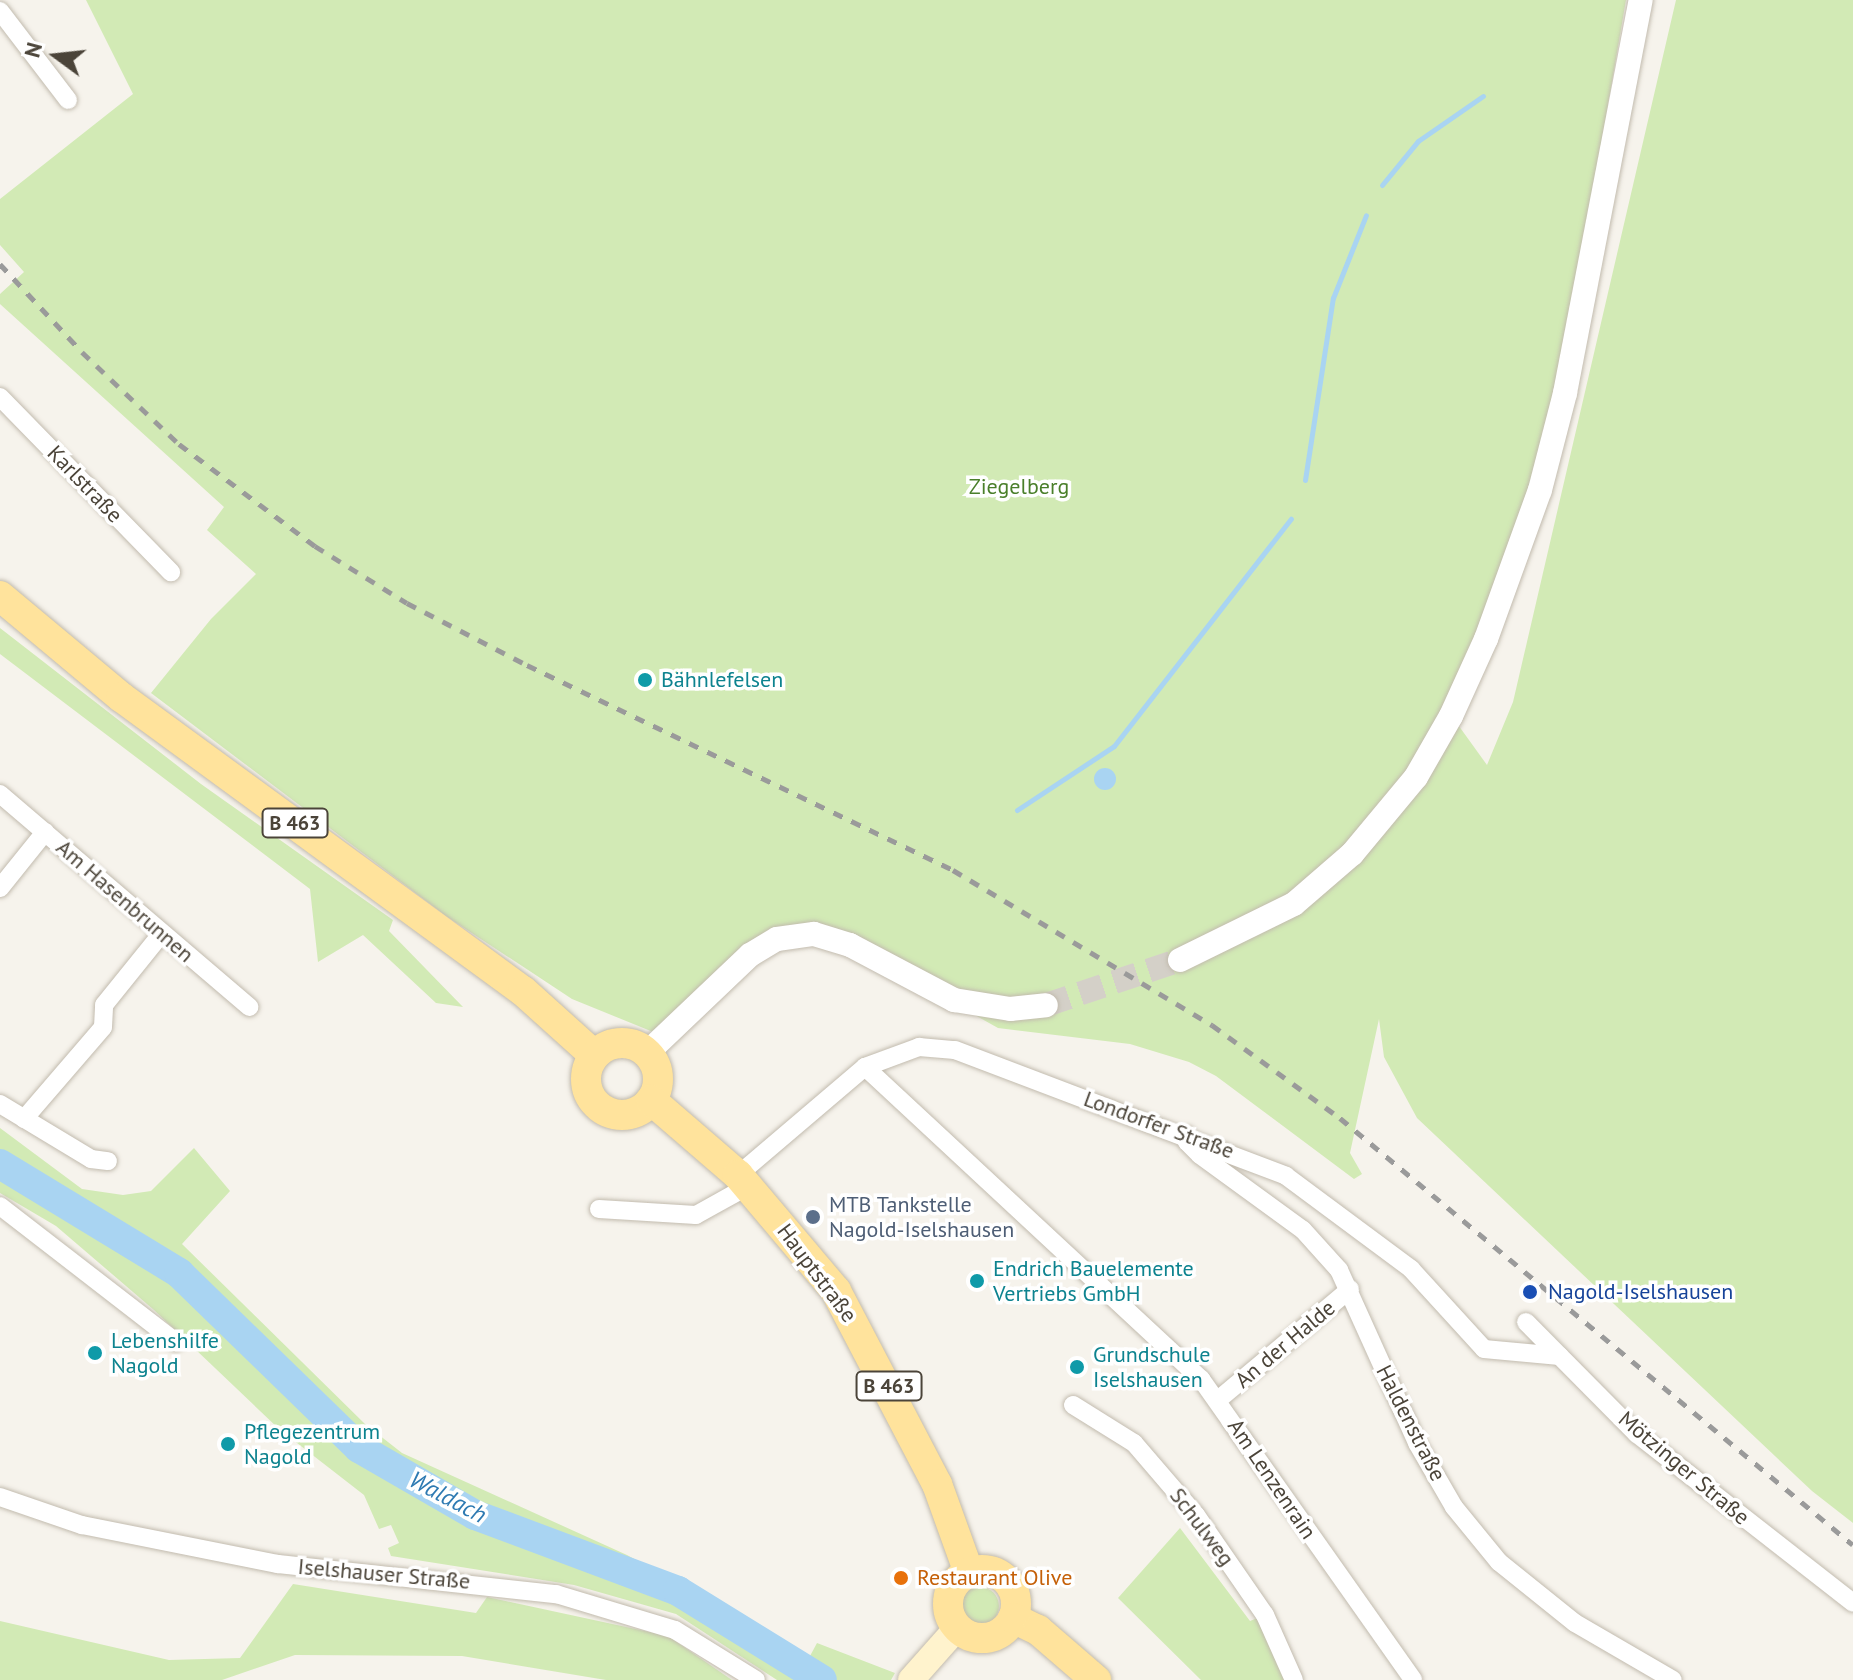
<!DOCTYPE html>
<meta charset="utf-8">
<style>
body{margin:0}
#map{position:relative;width:1853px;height:1680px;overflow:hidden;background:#f6f3ec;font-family:"PT Sans",sans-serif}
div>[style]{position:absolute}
.green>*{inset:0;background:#d2eab5}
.round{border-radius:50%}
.water>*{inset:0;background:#a9d4f2}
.stream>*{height:5px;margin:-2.5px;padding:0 2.5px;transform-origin:2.5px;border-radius:2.5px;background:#a9d4f2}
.river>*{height:30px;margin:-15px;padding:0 15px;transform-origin:15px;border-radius:15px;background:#a9d4f2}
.tertiary-tunnel>*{height:24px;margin-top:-12px;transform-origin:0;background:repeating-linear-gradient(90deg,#d4d0c8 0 24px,transparent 0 36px)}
.roads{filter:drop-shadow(0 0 2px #c2bbae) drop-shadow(0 0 2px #c2bbae)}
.minor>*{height:18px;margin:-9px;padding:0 9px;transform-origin:9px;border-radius:9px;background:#fff}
.tertiary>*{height:24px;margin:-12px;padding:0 12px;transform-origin:12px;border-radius:12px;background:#fff}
.secondary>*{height:26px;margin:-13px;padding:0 13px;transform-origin:13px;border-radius:13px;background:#fff3cd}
.primary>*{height:30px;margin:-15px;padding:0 15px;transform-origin:15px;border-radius:15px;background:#ffe39c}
.primary>.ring{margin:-15px;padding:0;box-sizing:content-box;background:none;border:30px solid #ffe39c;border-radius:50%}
.rail>*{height:5px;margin-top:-2.5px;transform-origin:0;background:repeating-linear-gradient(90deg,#9a9a9a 0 10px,transparent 0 20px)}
.dots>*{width:22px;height:22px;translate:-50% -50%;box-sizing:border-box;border:4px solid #fff;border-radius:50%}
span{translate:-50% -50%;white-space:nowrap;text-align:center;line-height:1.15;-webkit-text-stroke:7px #fff;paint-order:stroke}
.shield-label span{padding:2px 6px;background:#fff;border:2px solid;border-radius:6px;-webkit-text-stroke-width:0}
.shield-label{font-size:20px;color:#4b4439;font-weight:700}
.street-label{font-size:22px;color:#4b4439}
.park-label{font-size:22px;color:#4a7f2a}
.culture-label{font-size:22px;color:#0d838f}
.left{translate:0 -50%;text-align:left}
.service-label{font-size:22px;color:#4e5e75}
.transit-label{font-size:22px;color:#164399}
.food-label{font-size:22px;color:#c56008}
.water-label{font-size:24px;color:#2e7ab2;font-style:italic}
.north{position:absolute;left:16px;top:16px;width:80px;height:80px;-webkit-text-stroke:6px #fff;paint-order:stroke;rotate:285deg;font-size:22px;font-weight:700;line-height:32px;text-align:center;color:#4b4439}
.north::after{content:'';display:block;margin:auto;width:28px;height:36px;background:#4b4439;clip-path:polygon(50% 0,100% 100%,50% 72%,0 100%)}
</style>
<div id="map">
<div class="green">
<div style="clip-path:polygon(86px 0,1626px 0,1580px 268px,1529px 503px,1456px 722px,1487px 765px,1513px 702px,1676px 0,1853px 0,1853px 1523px,1812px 1491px,1417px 1118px,1384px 1057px,1379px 1019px,1350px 1153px,1362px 1174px,1354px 1179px,1216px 1076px,1189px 1062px,1130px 1044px,998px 1028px,850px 945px,777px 939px,663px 1036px,572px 999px,446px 916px,151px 693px,211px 619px,256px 574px,207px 530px,224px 507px,0 304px,0 294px,24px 272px,0 245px,0 199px,133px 94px)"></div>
<div style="clip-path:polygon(0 628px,201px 784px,393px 920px,389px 931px,463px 1007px,436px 1003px,363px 935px,318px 962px,310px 889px,0 654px)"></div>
<div style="clip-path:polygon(0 1128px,82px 1189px,123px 1195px,151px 1191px,194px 1148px,230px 1191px,182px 1244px,365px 1424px,402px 1453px,627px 1555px,810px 1656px,817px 1643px,895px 1673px,891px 1680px,777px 1680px,676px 1614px,574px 1585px,391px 1556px,388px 1548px,399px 1543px,391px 1525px,379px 1529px,364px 1495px,279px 1429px,154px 1310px,56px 1226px,0 1193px)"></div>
<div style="clip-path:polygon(1180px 1528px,1250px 1621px,1265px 1615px,1286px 1680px,1201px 1680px,1118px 1598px)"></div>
<div style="clip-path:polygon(293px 1584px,476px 1613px,487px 1597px,668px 1636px,732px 1680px,606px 1680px,462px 1656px,295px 1655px,222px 1680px,0 1680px,0 1621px,169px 1660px,240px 1658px)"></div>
<div class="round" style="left:961px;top:1587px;width:38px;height:38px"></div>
</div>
<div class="water">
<div class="round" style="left:1094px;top:768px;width:22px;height:22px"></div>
</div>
<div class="stream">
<div style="left:1382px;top:185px;width:57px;rotate:-50.7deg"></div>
<div style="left:1418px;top:141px;width:79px;rotate:-34.7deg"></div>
<div style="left:1305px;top:480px;width:184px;rotate:-81.3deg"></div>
<div style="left:1333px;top:298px;width:89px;rotate:-68.3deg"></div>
<div style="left:1017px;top:810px;width:116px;rotate:-33.4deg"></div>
<div style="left:1114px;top:746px;width:288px;rotate:-52.1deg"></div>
</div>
<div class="river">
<div style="left:0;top:1164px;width:210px;rotate:31.3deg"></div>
<div style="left:179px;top:1273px;width:251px;rotate:44.2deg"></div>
<div style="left:359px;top:1448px;width:134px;rotate:30deg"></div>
<div style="left:475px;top:1515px;width:217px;rotate:20.5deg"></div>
<div style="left:678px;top:1591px;width:169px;rotate:31.7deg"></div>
</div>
<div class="tertiary-tunnel">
<div style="left:1046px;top:1005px;width:141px;rotate:-18.6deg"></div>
</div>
<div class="roads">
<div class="minor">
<div style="left:0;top:11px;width:112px;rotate:52.6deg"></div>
<div style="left:0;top:397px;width:245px;rotate:45.7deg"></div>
<div style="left:0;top:794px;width:328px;rotate:40.5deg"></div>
<div style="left:0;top:888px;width:72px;rotate:-51.2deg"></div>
<div style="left:865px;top:1067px;width:459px;rotate:42.9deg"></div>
<div style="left:1201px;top:1379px;width:368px;rotate:54.8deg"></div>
<div style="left:0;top:1104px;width:106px;rotate:31.1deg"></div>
<div style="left:91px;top:1159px;width:17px;rotate:7deg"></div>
<div style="left:24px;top:1119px;width:121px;rotate:-49.3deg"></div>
<div style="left:103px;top:1027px;width:22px;rotate:-87deg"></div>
<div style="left:104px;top:1005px;width:92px;rotate:-51.1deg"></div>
<div style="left:1187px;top:1135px;width:7px;rotate:90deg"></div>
<div style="left:1187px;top:1142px;width:18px;rotate:45deg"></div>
<div style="left:1200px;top:1155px;width:127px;rotate:36.1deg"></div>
<div style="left:1303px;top:1230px;width:54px;rotate:48deg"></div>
<div style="left:1339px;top:1270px;width:190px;rotate:65.7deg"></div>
<div style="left:1417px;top:1443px;width:74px;rotate:60deg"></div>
<div style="left:1454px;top:1507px;width:71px;rotate:50.7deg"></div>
<div style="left:1499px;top:1562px;width:97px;rotate:38.8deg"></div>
<div style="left:1575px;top:1623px;width:113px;rotate:30.2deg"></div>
<div style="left:738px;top:1175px;width:167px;rotate:-40.4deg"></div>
<div style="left:865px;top:1067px;width:58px;rotate:-20.3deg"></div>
<div style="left:919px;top:1047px;width:36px;rotate:5deg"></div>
<div style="left:955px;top:1050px;width:354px;rotate:20.8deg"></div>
<div style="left:1286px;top:1176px;width:156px;rotate:36.6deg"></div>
<div style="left:1411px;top:1269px;width:108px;rotate:47.6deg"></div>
<div style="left:1484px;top:1349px;width:76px;rotate:5.3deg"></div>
<div style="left:0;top:1206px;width:222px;rotate:37.7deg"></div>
<div style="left:599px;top:1209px;width:97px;rotate:3.5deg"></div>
<div style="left:696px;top:1215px;width:60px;rotate:-29.1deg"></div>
<div style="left:1526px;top:1322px;width:158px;rotate:45.3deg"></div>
<div style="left:1637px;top:1434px;width:274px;rotate:38deg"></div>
<div style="left:1219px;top:1399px;width:171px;rotate:-40deg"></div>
<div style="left:1073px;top:1405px;width:72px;rotate:31.9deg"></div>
<div style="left:1134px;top:1443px;width:95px;rotate:49.3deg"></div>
<div style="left:1196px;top:1515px;width:121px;rotate:55.4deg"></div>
<div style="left:1265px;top:1615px;width:71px;rotate:66deg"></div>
<div style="left:0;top:1497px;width:87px;rotate:18.9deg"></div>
<div style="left:82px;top:1525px;width:200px;rotate:11.3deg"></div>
<div style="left:278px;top:1564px;width:280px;rotate:6.2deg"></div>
<div style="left:556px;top:1594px;width:124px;rotate:16.8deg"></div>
<div style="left:675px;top:1630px;width:95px;rotate:31.7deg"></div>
</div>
<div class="tertiary">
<div style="left:1180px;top:960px;width:127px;rotate:-26.2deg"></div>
<div style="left:1294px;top:904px;width:77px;rotate:-40.8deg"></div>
<div style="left:1352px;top:854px;width:100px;rotate:-50.3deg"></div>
<div style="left:1416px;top:777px;width:70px;rotate:-60.2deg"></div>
<div style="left:1451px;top:716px;width:85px;rotate:-65.6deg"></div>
<div style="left:1486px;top:639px;width:158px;rotate:-70.1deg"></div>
<div style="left:1540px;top:490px;width:100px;rotate:-75.5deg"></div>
<div style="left:1565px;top:393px;width:400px;rotate:-79.1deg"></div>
<div style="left:647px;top:1053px;width:142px;rotate:-43.6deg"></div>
<div style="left:750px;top:955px;width:31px;rotate:-31deg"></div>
<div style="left:777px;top:939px;width:37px;rotate:-8deg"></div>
<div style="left:814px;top:934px;width:38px;rotate:17deg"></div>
<div style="left:850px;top:945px;width:118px;rotate:27.9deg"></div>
<div style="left:954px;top:1000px;width:57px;rotate:9.1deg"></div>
<div style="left:1010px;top:1009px;width:36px;rotate:-6deg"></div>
</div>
<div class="secondary">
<div style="left:911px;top:1680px;width:69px;rotate:-48.5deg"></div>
</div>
<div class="primary">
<div style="left:0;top:596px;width:158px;rotate:39.9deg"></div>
<div style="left:121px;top:697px;width:498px;rotate:36.2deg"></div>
<div style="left:523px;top:991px;width:96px;rotate:42deg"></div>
<div class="ring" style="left:586px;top:1043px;width:42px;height:42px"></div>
<div style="left:651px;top:1100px;width:115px;rotate:40.8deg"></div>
<div style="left:738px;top:1175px;width:152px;rotate:49.8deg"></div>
<div style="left:836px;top:1291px;width:218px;rotate:62.4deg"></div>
<div style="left:937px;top:1484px;width:95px;rotate:70.2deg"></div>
<div class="ring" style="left:948px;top:1570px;width:38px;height:38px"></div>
<div style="left:1013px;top:1618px;width:28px;rotate:26deg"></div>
<div style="left:1038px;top:1630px;width:77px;rotate:40.8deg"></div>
</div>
</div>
<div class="rail">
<div style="left:0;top:264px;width:120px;rotate:47deg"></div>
<div style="left:82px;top:352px;width:134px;rotate:43.5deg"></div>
<div style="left:179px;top:444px;width:170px;rotate:36.9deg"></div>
<div style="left:315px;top:546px;width:108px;rotate:31.8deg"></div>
<div style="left:407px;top:603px;width:135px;rotate:27.3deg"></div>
<div style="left:527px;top:665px;width:473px;rotate:25.7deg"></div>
<div style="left:953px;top:870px;width:302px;rotate:30.9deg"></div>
<div style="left:1212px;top:1025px;width:158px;rotate:36deg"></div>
<div style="left:1340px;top:1118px;width:667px;rotate:39.77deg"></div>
</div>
<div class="dots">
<div style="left:645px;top:680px;background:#0f9aa8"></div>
<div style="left:813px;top:1217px;background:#5c6f8a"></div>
<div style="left:977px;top:1281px;background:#0f9aa8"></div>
<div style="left:1530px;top:1292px;background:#1a4fb4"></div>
<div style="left:95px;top:1353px;background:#0f9aa8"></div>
<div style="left:1077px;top:1367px;background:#0f9aa8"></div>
<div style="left:228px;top:1444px;background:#0f9aa8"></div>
<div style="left:901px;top:1578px;background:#e8710a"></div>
</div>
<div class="shield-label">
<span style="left:295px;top:823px">B 463</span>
<span style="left:889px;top:1386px">B 463</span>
</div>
<div class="street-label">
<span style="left:85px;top:484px;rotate:46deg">Karlstraße</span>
<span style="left:125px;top:901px;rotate:41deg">Am Hasenbrunnen</span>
<span style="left:1159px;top:1125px;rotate:20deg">Londorfer Straße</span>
<span style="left:817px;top:1273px;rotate:53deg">Hauptstraße</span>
<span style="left:1285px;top:1344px;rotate:-40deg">An der Halde</span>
<span style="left:1411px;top:1423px;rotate:63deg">Haldenstraße</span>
<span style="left:1684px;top:1468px;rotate:40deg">Mötzinger Straße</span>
<span style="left:1272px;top:1479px;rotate:56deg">Am Lenzenrain</span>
<span style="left:1202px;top:1527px;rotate:53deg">Schulweg</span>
<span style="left:384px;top:1574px;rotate:5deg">Iselshauser Straße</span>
</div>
<div class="park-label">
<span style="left:1019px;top:487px">Ziegelberg</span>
</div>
<div class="culture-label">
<span class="left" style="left:661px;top:680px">Bähnlefelsen</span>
<span class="left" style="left:993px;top:1281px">Endrich Bauelemente<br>Vertriebs GmbH</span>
<span class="left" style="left:111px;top:1353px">Lebenshilfe<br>Nagold</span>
<span class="left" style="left:1093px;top:1367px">Grundschule<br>Iselshausen</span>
<span class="left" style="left:244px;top:1444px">Pflegezentrum<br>Nagold</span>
</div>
<div class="service-label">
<span class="left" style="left:829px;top:1217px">MTB Tankstelle<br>Nagold-Iselshausen</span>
</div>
<div class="transit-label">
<span class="left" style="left:1548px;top:1292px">Nagold-Iselshausen</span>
</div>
<div class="food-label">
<span class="left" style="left:917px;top:1578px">Restaurant Olive</span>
</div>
<div class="water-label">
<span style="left:448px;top:1497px;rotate:28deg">Waldach</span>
</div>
<div class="north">N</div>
</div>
